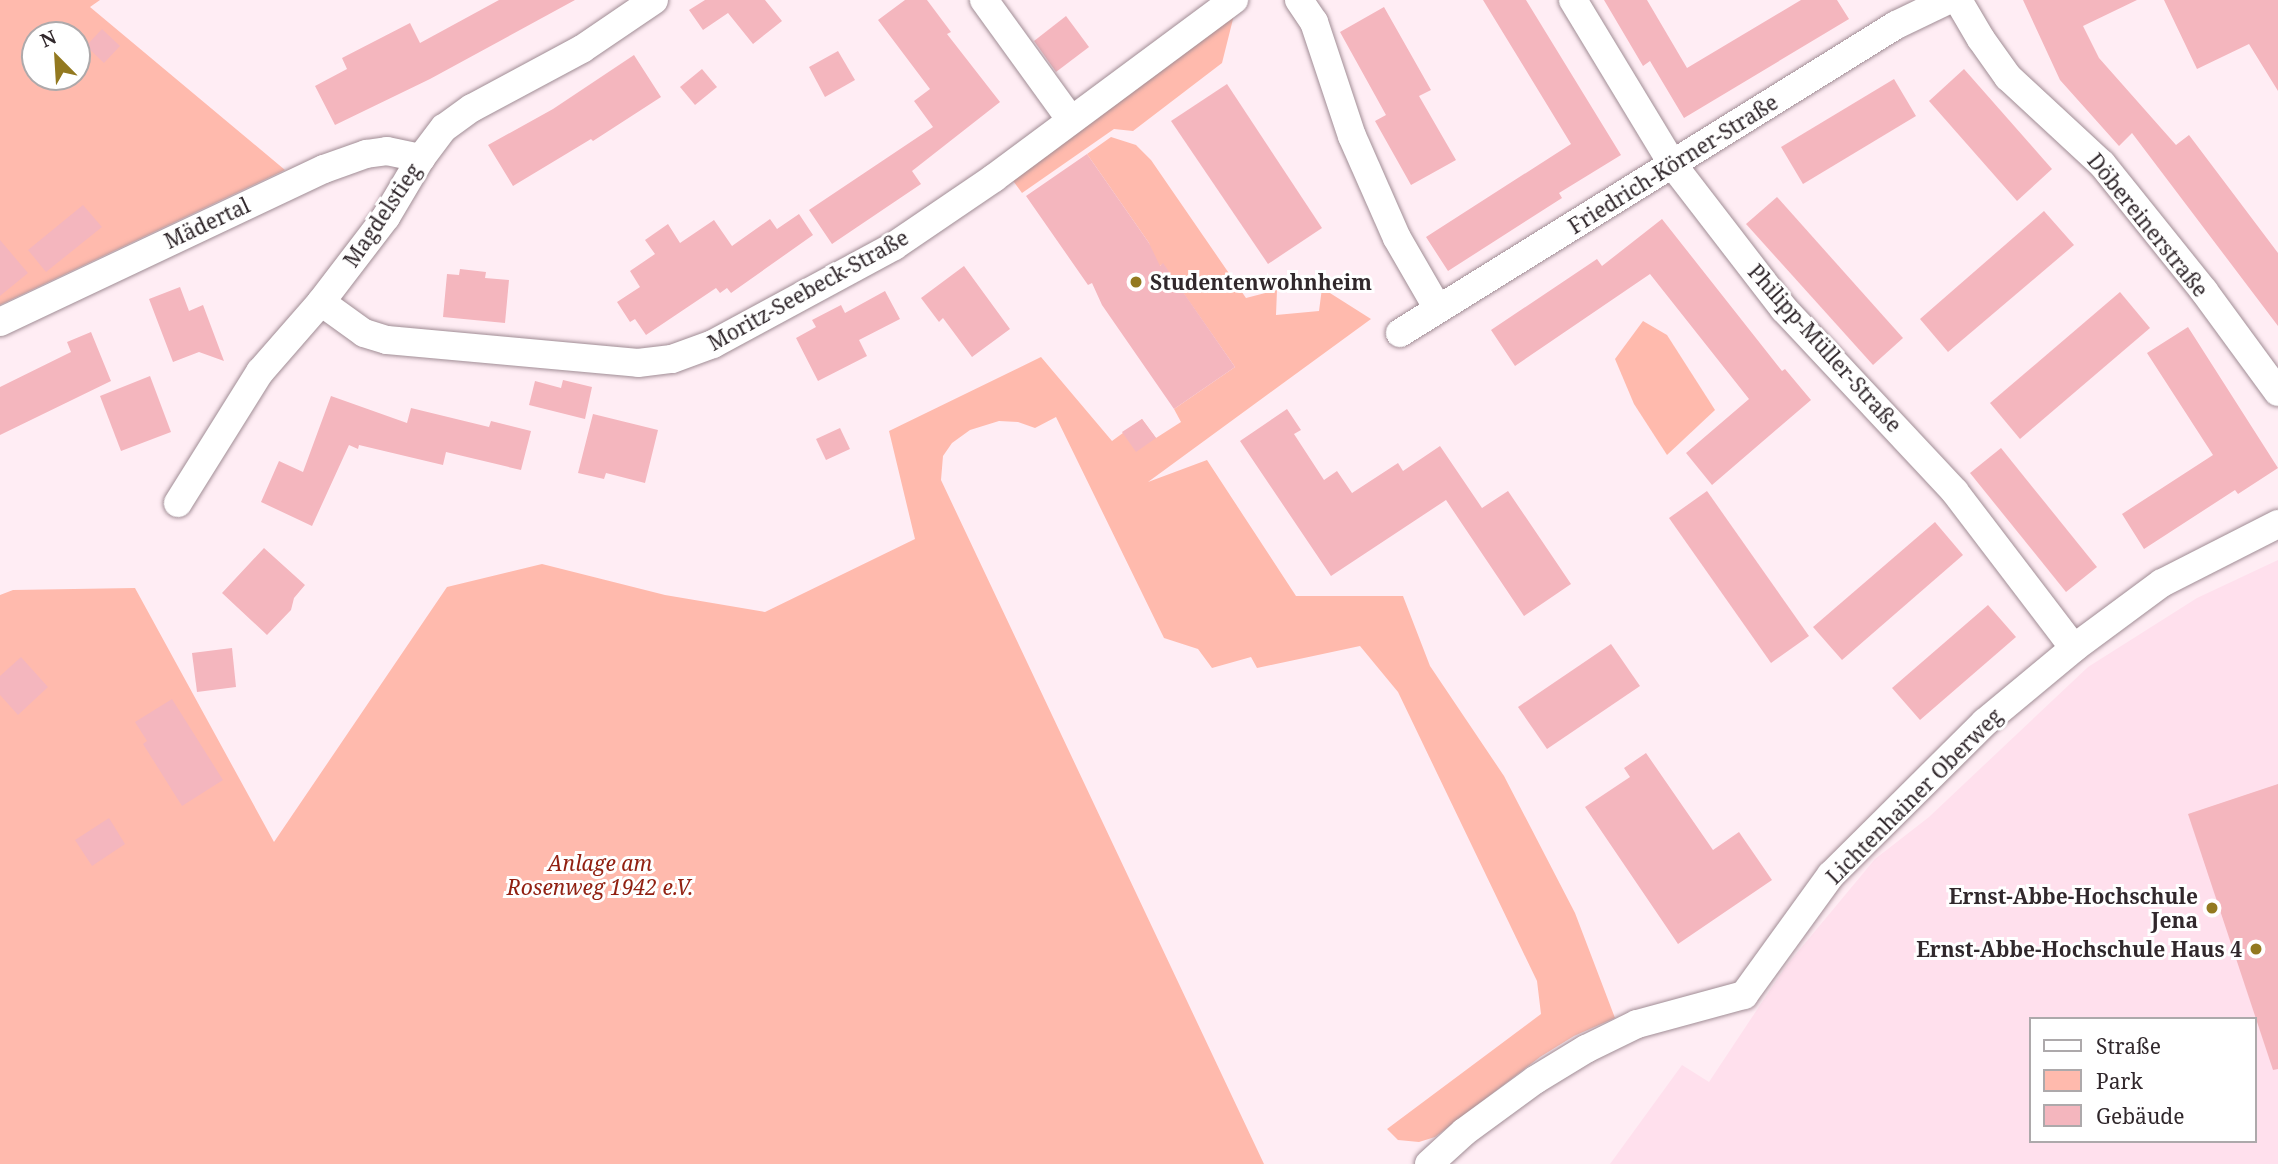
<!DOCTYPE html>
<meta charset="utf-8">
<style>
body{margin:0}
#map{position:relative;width:2278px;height:1164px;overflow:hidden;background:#ffedf4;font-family:"Noto Serif",serif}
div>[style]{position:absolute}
.built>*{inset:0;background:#ffe0ed}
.green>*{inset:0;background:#ffbaad}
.building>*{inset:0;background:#f4b6be}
.roads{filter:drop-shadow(0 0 2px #a18d95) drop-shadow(0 0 2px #a18d95)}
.street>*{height:28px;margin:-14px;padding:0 14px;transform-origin:14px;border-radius:14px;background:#fff}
.dots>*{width:19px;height:19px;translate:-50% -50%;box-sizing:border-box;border:4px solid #fff;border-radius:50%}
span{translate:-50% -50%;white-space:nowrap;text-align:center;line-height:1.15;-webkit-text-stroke:6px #fff;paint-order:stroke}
.street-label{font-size:21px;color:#31282c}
.poi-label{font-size:21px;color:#31282c;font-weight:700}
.left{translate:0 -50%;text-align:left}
.right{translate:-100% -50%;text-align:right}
.park-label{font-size:21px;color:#912011;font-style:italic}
.legend{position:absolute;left:2029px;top:1017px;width:228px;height:126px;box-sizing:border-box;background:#fff;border:2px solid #ada9ab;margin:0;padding:9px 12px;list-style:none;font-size:21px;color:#31282c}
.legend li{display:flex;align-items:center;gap:14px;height:35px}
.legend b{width:35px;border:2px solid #ada9ab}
.north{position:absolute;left:21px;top:21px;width:70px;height:70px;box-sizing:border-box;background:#fff;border:2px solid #ada9ab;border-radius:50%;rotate:336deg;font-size:19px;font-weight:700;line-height:28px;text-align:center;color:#31282c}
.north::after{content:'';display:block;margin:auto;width:24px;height:32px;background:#937920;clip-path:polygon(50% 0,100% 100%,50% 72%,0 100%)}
</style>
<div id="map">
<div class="built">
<div style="clip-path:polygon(evenodd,2278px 560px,2278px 1164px,1610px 1164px,1682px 1065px,1709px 1082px,1786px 966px,1875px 859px,1929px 817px,2088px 667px,2197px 598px,2278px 560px,2031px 1019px,2255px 1019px,2255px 1141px,2031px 1141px,2031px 1019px)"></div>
</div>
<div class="green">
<div style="clip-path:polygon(evenodd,0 0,100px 0,90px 7px,285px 170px,0 305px,0 0,35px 35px,77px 35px,77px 77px,35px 77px,35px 35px)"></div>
<div style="clip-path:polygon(1235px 11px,1222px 63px,1133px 131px,1114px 129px,1022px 193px,1011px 178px)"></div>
<div style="clip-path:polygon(1111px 137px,1136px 145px,1151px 160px,1246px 298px,1277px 290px,1276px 315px,1319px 311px,1322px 288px,1371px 319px,1148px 482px,1207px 460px,1296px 596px,1403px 596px,1430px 666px,1504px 776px,1575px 913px,1615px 1018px,1574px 1036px,1540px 1057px,1435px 1137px,1419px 1142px,1398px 1140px,1387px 1129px,1541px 1014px,1537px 981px,1398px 692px,1360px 646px,1257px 668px,1251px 657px,1212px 668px,1198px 649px,1164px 638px,1056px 417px,1035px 428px,1018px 422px,999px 421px,970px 430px,952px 443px,943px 456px,941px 480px,1264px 1164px,0 1164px,0 595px,13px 590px,135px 588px,274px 842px,447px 587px,542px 564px,665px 595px,765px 612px,915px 539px,889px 431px,1041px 357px,1112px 441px,1142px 419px,1156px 438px,1181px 422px,1174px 409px,1235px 367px,1163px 264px,1155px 269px,1149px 243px,1087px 154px)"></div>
<div style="clip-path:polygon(1643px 321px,1667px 335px,1715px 410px,1667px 455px,1634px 404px,1615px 359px)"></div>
</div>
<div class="building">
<div style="clip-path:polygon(499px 0,575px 0,430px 79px,335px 125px,315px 86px,347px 69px,342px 58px,410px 23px,420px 43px)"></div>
<div style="clip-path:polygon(705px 0,765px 0,782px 21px,753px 44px,728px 13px,703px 30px,689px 10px)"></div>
<div style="clip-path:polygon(905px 0,927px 0,951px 32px,947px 34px,1000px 102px,912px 171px,921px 184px,832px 244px,809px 210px,933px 127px,914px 101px,930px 89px,878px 20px)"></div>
<div style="clip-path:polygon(1483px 0,1526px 0,1621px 155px,1559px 193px,1562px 198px,1448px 271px,1426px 237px,1571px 144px)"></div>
<div style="clip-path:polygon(1604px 0,1647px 0,1687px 68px,1801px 0,1837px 0,1849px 19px,1684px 118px,1650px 61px,1643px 66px)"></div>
<div style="clip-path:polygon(2023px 0,2137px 0,2083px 26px,2099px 58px,2176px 145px,2189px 135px,2278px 253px,2278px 326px,2132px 133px,2119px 146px,2060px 80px)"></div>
<div style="clip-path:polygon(2164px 0,2278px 0,2278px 91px,2249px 44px,2197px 69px)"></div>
<div style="clip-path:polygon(1384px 7px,1431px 90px,1419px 96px,1456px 160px,1411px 185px,1375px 121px,1386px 115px,1340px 32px)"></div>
<div style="clip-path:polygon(1066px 16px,1089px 47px,1056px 72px,1034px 41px)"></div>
<div style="clip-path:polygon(102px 29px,120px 46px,104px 63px,86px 46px)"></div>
<div style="clip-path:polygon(838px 51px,855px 80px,825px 97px,809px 67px)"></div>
<div style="clip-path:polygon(634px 55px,661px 97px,593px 141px,591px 139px,513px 186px,488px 145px,553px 109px)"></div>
<div style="clip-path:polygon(702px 69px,717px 87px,695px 105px,680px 87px)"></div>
<div style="clip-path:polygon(1964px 69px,2052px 169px,2017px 201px,1929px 101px)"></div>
<div style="clip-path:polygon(1894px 79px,1916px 116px,1803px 184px,1781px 147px)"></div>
<div style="clip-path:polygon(1227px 84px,1322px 228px,1268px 264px,1171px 121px)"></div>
<div style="clip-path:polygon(1087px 154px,1149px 243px,1160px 266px,1163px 263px,1235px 367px,1174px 409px,1102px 305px,1092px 283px,1088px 285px,1026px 196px)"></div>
<div style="clip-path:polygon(1777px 197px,1903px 338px,1873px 365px,1746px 224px)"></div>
<div style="clip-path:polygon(83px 205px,102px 227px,46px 272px,28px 250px)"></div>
<div style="clip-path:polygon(2044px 211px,2074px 245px,1948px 352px,1920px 319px)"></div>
<div style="clip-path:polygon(799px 214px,813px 235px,731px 293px,727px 288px,720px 293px,716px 288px,646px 335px,635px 319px,630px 322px,617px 302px,640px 287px,630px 271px,655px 254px,645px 240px,668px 224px,680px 243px,714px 220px,732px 246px,770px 219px,777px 229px)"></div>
<div style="clip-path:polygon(1662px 219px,1782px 371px,1785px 369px,1811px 400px,1712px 485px,1686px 453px,1749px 399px,1650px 274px,1515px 366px,1491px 330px,1597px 259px,1602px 266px)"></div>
<div style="clip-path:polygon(0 240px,28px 273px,0 296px)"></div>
<div style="clip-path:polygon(964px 266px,1010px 329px,972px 357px,943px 318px,939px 322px,921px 298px)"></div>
<div style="clip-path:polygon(460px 269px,486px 272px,485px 278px,509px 280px,505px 323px,443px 317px,447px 274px,459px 275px)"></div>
<div style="clip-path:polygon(180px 287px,189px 311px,203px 305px,224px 361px,199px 352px,173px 362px,149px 299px)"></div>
<div style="clip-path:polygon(885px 291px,900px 319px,859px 340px,867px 356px,818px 381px,796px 338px,816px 327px,812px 320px,841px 305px,845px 313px)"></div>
<div style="clip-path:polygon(2120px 292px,2150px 328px,2020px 439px,1990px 403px)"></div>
<div style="clip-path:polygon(2188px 327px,2278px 468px,2238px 494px,2235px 490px,2144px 549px,2122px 514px,2213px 455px,2147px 353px)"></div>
<div style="clip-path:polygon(91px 332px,111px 381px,0 435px,0 387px,71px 352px,67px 342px)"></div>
<div style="clip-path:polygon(150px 376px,171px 432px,121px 451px,100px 396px)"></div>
<div style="clip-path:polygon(563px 380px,592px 387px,585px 419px,529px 405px,535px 381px,561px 388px)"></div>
<div style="clip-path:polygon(331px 396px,407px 423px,411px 408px,489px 427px,491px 421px,531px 431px,521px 470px,446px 452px,443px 465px,359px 445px,358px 449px,349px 445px,312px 526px,261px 502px,279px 461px,303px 472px)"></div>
<div style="clip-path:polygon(1287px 409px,1301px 430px,1294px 434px,1324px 480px,1337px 471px,1352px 493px,1398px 463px,1403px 471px,1440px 446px,1482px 508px,1508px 491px,1571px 584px,1524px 616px,1446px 500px,1331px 576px,1240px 441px)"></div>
<div style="clip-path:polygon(593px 414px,658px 430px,645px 483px,606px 473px,604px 479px,578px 473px)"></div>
<div style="clip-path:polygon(1142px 419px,1156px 438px,1136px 452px,1122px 432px)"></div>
<div style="clip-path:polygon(840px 428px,850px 449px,826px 460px,816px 439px)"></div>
<div style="clip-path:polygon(2001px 448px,2097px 567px,2066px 592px,1970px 473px)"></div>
<div style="clip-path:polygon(1707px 491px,1809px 636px,1771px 663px,1669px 518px)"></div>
<div style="clip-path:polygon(1935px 522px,1963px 555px,1842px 660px,1813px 627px)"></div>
<div style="clip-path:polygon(264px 548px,305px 585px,294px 598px,291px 610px,267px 635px,222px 593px)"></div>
<div style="clip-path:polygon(1988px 605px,2016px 637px,1920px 720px,1892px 688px)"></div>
<div style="clip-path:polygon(1611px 644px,1640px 686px,1547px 749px,1518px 707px)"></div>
<div style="clip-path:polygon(232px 648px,236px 687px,197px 692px,192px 653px)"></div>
<div style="clip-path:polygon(21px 657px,48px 687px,18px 715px,0 695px,0 676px)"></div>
<div style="clip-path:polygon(172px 699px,223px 780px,182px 806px,143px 744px,147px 741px,135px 722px)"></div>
<div style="clip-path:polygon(1646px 753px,1713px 850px,1739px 832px,1772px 880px,1678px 944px,1585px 807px,1630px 777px,1624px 768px)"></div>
<div style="clip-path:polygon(2278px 784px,2278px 1069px,2273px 1070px,2188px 814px)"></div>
<div style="clip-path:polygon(109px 818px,125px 844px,92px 866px,75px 840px)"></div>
</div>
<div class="roads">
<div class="street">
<div style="left:984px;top:0;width:148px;rotate:54.1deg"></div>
<div style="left:1299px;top:0;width:27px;rotate:56deg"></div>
<div style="left:1314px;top:22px;width:120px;rotate:71.6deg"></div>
<div style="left:1352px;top:136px;width:111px;rotate:66.2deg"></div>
<div style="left:1397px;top:238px;width:82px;rotate:60deg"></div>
<div style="left:1573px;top:0;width:193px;rotate:58.8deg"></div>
<div style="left:1673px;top:165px;width:182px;rotate:52.4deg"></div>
<div style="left:1784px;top:309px;width:250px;rotate:46.9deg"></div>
<div style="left:1955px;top:492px;width:196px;rotate:52.7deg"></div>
<div style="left:1958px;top:0;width:45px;rotate:59.5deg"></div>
<div style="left:1981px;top:39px;width:47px;rotate:54.6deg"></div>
<div style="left:2008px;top:77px;width:128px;rotate:42.8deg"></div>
<div style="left:2102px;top:164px;width:163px;rotate:51.2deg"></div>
<div style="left:2204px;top:291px;width:125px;rotate:53.8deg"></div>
<div style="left:321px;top:302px;width:53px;rotate:35.8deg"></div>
<div style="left:364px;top:333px;width:24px;rotate:17deg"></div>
<div style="left:387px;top:340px;width:252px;rotate:5.2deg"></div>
<div style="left:638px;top:363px;width:34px;rotate:-7deg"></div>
<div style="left:672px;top:359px;width:44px;rotate:-20.1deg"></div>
<div style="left:713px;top:344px;width:206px;rotate:-28.4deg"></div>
<div style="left:894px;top:246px;width:121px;rotate:-34.2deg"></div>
<div style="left:994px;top:178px;width:299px;rotate:-36.6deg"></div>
<div style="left:0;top:322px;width:358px;rotate:-25.3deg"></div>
<div style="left:324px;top:169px;width:45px;rotate:-19.7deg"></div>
<div style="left:366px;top:154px;width:21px;rotate:-8deg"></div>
<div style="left:387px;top:151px;width:35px;rotate:12deg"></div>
<div style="left:1400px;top:333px;width:584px;rotate:-31.84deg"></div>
<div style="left:1896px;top:25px;width:58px;rotate:-25.7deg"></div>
<div style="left:178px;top:503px;width:155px;rotate:-58deg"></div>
<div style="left:260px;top:372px;width:93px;rotate:-48.9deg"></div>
<div style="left:321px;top:302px;width:107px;rotate:-52.6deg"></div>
<div style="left:386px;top:217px;width:69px;rotate:-59.3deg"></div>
<div style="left:421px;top:158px;width:38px;rotate:-53deg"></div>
<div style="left:444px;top:128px;width:34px;rotate:-36deg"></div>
<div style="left:472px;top:108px;width:125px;rotate:-28.2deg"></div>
<div style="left:582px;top:49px;width:87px;rotate:-34.2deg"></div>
<div style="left:1429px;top:1164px;width:47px;rotate:-42.4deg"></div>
<div style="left:1464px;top:1132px;width:88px;rotate:-36.2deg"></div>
<div style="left:1535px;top:1080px;width:60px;rotate:-31.3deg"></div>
<div style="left:1586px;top:1049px;width:57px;rotate:-26.1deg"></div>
<div style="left:1637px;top:1024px;width:111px;rotate:-15.2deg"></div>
<div style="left:1744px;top:995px;width:148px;rotate:-54.1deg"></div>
<div style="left:1831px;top:875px;width:217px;rotate:-44.8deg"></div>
<div style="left:1985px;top:722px;width:116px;rotate:-39.7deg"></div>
<div style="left:2074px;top:648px;width:109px;rotate:-36.5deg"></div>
<div style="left:2162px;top:583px;width:130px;rotate:-27deg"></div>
</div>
</div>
<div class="dots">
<div style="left:1136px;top:282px;background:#937920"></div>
<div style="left:2212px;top:908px;background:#937920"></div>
<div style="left:2256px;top:949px;background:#937920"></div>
</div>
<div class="street-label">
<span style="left:1673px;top:164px;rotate:-32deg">Friedrich-Körner-Straße</span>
<span style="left:382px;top:215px;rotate:-56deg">Magdelstieg</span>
<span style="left:207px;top:223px;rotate:-25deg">Mädertal</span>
<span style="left:2148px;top:225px;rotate:51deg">Döbereinerstraße</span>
<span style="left:808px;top:290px;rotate:-29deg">Moritz-Seebeck-Straße</span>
<span style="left:1825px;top:348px;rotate:48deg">Philipp-Müller-Straße</span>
<span style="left:1914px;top:796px;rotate:-45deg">Lichtenhainer Oberweg</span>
</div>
<div class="poi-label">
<span class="left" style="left:1150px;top:282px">Studentenwohnheim</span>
<span class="right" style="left:2198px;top:908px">Ernst-Abbe-Hochschule<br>Jena</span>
<span class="right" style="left:2242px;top:949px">Ernst-Abbe-Hochschule Haus 4</span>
</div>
<div class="park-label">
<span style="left:600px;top:875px">Anlage am<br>Rosenweg 1942 e.V.</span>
</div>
<ul class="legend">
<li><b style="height:9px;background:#fff"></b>Straße</li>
<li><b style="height:19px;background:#ffbaad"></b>Park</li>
<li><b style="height:19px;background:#f4b6be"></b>Gebäude</li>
</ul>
<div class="north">N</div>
</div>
